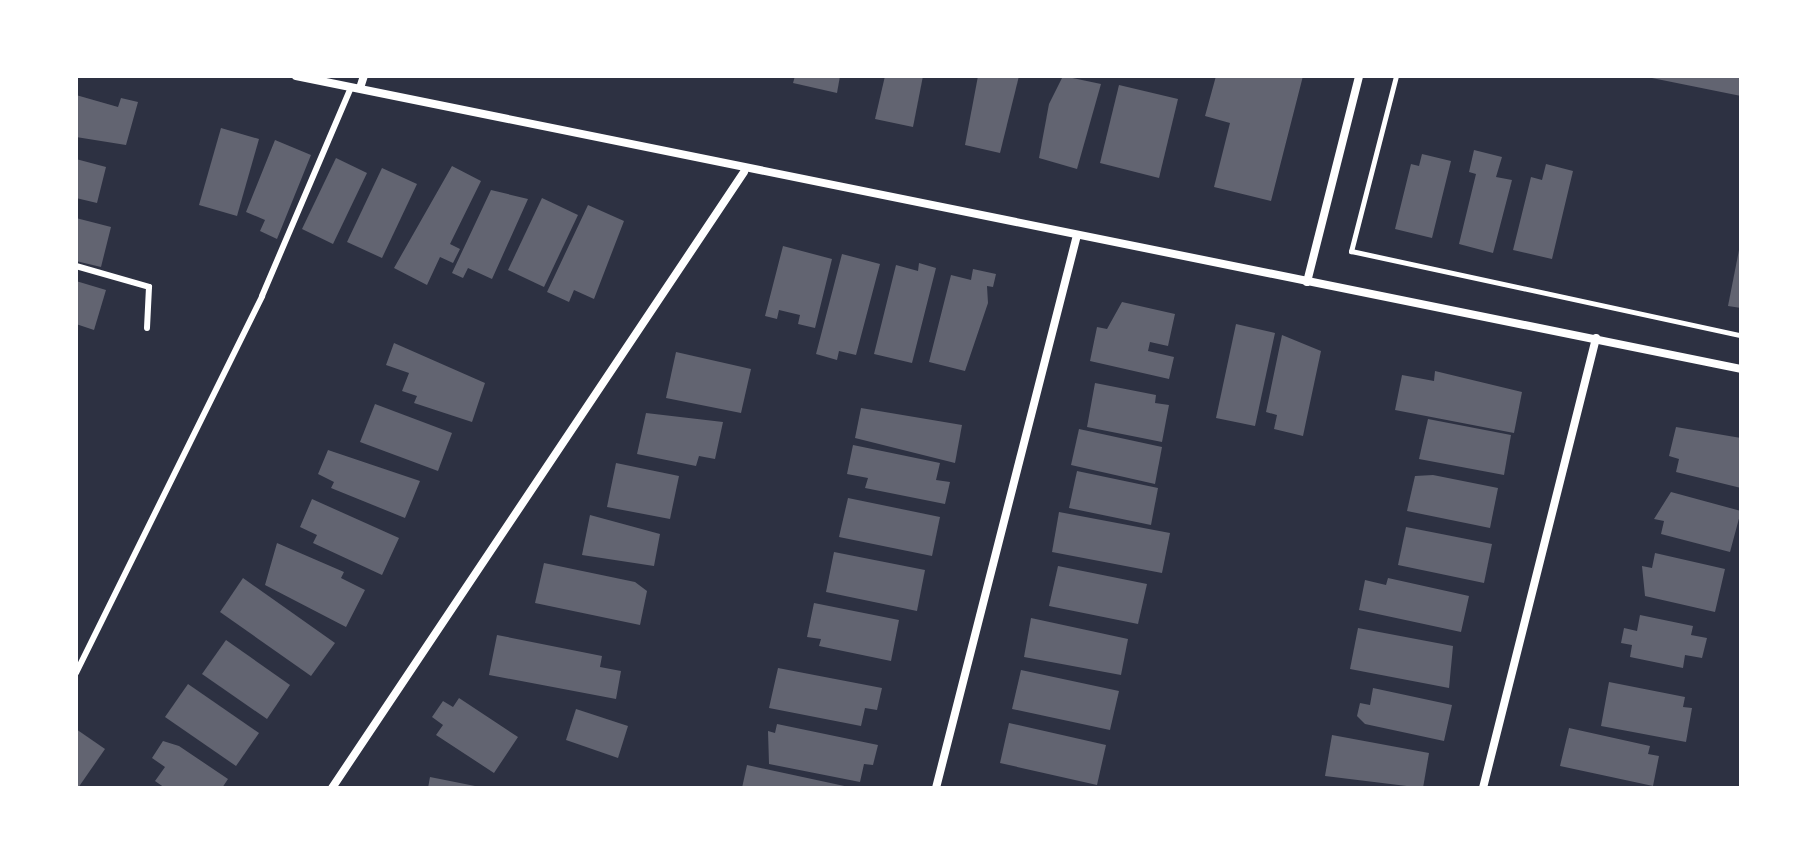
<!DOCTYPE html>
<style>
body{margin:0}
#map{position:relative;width:1817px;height:864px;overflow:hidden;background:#2d3142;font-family:Barlow,sans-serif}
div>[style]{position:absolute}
.building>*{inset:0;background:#626471}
.path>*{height:5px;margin:-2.5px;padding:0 2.5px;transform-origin:2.5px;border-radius:2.5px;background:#fff}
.service>*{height:6px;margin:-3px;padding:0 3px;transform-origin:3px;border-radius:3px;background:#fff}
.minor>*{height:8px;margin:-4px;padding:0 4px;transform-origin:4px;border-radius:4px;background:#fff}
span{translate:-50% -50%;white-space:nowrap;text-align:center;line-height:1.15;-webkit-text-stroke:8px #fff;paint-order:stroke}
.frame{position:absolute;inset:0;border:78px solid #fff;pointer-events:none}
</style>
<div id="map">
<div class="building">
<div style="clip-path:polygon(795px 76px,840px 76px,837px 93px,793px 83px)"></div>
<div style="clip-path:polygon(885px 76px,923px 76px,913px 127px,875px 119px)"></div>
<div style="clip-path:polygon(978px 76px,1019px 76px,1000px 153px,965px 145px)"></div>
<div style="clip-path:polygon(1063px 76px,1101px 84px,1077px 169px,1039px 158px,1049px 104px)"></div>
<div style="clip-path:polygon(1216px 76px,1303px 76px,1271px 201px,1214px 187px,1230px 123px,1205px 116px)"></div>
<div style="clip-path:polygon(1647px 76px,1741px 76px,1741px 96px,1647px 77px)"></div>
<div style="clip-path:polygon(1119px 85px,1178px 99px,1159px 178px,1100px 163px)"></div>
<div style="clip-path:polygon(76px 95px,118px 107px,121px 98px,138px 102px,126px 145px,76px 137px)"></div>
<div style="clip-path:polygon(221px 128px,259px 139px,237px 216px,199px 205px)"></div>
<div style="clip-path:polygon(275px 140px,311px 155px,277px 239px,260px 231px,265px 220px,246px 212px)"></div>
<div style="clip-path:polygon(1474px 150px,1502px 157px,1496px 177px,1512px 180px,1493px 253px,1459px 244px,1476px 174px,1469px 172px)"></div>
<div style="clip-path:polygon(1422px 154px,1451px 161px,1432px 238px,1395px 229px,1411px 164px,1419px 166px)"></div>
<div style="clip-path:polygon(336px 158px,367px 173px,333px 244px,302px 229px)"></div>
<div style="clip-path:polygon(76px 159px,106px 167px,97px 203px,76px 198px)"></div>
<div style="clip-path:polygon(1546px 164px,1573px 171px,1552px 259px,1513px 250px,1531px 177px,1542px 180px)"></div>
<div style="clip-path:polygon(452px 166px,481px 181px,450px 244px,460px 249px,453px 263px,440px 257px,427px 285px,394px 268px)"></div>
<div style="clip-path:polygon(382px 168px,417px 184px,382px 258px,347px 242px)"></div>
<div style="clip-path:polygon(491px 190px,528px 199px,492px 279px,468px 268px,463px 278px,452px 273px)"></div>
<div style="clip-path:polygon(542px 198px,578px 215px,544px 287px,508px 270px)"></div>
<div style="clip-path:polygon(588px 205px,624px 221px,594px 299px,574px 290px,569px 302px,547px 292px)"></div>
<div style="clip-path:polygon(76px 218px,111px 227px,101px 267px,76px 261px)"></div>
<div style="clip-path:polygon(1740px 245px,1741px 245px,1741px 308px,1728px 306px)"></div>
<div style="clip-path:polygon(783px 246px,832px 259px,815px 328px,798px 324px,800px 315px,779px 310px,777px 319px,765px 316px)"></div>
<div style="clip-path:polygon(842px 254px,880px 264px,856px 355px,839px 351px,837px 360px,816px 354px)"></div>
<div style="clip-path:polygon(919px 263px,936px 268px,912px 363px,874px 354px,896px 265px,918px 271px)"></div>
<div style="clip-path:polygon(973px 269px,996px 274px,993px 287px,987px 286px,988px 303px,965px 371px,929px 362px,951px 275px,971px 280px)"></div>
<div style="clip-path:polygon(76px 281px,106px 290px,94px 330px,76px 324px)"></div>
<div style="clip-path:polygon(1122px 302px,1175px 314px,1168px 346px,1150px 342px,1148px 351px,1174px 357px,1169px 379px,1090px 361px,1097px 327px,1107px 329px)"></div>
<div style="clip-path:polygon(1236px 324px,1275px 333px,1255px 426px,1216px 418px)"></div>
<div style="clip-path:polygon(1282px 335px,1321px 351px,1303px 436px,1274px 429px,1277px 415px,1266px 412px)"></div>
<div style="clip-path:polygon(394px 343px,485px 383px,472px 422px,414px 403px,417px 396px,402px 391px,409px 373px,386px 365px)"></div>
<div style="clip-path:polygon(676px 352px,751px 369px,741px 413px,666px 398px)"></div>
<div style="clip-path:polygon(1435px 371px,1522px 392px,1514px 433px,1395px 410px,1402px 375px,1434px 381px)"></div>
<div style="clip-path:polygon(1095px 383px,1156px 395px,1155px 403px,1169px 405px,1162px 442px,1087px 427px)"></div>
<div style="clip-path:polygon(375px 404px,452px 433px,438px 471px,360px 442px)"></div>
<div style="clip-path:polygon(861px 408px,962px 425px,955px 463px,855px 438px)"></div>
<div style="clip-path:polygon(646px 413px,723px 422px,715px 459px,699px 456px,696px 466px,637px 454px)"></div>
<div style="clip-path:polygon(1428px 419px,1511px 435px,1504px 475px,1419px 459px)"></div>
<div style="clip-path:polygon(1676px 427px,1741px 438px,1741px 488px,1676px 472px,1679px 459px,1669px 456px)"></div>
<div style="clip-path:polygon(1079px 429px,1162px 447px,1155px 484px,1071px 465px)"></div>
<div style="clip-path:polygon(853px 445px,940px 463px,936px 480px,950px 482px,945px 504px,865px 488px,868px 478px,847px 474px)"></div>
<div style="clip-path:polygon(328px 450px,420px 481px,405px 518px,331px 488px,334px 482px,318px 474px)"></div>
<div style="clip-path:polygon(616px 463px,679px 476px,670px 519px,607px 507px)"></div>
<div style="clip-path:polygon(1077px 471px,1158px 488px,1151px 525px,1069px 508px)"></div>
<div style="clip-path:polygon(1433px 475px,1498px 488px,1490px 528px,1407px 511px,1415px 476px)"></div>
<div style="clip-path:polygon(1671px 492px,1741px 511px,1730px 552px,1661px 534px,1664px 521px,1654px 519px)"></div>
<div style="clip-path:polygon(848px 498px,940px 517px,932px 556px,839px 537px)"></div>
<div style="clip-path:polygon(312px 499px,399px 538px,382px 575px,313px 543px,317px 535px,300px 527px)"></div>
<div style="clip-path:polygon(1059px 512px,1170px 533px,1162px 573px,1052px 552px)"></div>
<div style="clip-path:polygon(590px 515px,660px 534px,654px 566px,582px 555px)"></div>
<div style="clip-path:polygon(1406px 527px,1492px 544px,1484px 583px,1398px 565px)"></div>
<div style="clip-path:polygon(277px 543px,344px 572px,341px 578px,365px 590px,346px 627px,265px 585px)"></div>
<div style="clip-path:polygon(834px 552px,925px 570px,917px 611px,826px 592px)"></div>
<div style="clip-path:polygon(1655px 553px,1725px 569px,1715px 612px,1645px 596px,1642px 566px,1652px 568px)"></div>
<div style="clip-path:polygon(544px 563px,635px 582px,647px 591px,640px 625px,535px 603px)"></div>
<div style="clip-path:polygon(1058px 566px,1147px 584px,1138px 624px,1049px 606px)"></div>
<div style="clip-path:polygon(243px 578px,335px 643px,311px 676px,220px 612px)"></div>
<div style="clip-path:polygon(1388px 578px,1469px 596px,1461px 632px,1359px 610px,1365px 580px,1386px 585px)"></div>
<div style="clip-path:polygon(814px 603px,899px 620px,891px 661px,819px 646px,821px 639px,807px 637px)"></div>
<div style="clip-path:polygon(1640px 615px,1693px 626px,1691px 635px,1707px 638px,1702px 658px,1685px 655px,1683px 668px,1630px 657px,1632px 645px,1621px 643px,1624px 628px,1637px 631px)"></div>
<div style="clip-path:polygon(1031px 618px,1128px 639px,1121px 675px,1024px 657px)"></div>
<div style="clip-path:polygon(1358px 628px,1453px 646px,1449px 688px,1350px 669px)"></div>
<div style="clip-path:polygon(497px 635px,602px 656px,600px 667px,621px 671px,616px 699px,489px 675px)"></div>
<div style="clip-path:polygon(226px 640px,290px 685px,267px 719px,202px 674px)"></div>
<div style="clip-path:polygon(778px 668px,882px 688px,877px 710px,865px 708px,861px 726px,769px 708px)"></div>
<div style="clip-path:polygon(1021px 670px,1119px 691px,1110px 730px,1012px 709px)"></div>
<div style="clip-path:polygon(1609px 682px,1685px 697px,1683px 707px,1692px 708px,1686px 742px,1601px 726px)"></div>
<div style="clip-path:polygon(188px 684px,259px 733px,236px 766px,165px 717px)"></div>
<div style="clip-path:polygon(1373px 688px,1452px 705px,1444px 741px,1365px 724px,1357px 716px,1360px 703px,1370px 705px)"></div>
<div style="clip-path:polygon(459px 698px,518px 737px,494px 773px,436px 735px,443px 725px,432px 717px,443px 701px,453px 707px)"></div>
<div style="clip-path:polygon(576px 709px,628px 726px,618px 758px,566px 740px)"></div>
<div style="clip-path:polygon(1009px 723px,1106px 745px,1097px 785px,1000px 763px)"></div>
<div style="clip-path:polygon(777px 724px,878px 745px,873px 765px,864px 764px,860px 782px,769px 764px,768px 731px,775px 733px)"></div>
<div style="clip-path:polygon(1569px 728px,1650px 746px,1648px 754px,1659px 756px,1653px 786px,1560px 766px)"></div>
<div style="clip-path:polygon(76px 729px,105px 749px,78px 788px,76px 788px)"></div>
<div style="clip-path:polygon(1332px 735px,1429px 753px,1423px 788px,1325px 776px)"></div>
<div style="clip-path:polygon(163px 741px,179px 746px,228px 779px,222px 788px,165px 788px,155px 781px,165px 767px,152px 758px)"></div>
<div style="clip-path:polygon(747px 765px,849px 787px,849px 788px,742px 788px)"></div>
<div style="clip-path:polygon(430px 777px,480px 787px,480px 788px,428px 788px)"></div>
</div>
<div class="path">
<div style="left:1396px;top:76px;width:181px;rotate:104.4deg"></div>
<div style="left:1351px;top:251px;width:399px;rotate:12.2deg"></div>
</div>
<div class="service">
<div style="left:76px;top:266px;width:76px;rotate:16deg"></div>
<div style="left:149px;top:287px;width:41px;rotate:92.8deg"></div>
<div style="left:76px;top:673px;width:420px;rotate:-63.7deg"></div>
<div style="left:262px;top:296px;width:227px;rotate:-66.9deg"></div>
</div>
<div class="minor">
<div style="left:296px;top:76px;width:1474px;rotate:11.46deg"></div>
<div style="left:360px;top:88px;width:13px;rotate:-72deg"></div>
<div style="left:1307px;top:282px;width:212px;rotate:-75.8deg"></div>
<div style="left:332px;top:788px;width:741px;rotate:-56.22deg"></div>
<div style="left:936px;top:788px;width:567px;rotate:-75.69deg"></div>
<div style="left:1483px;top:788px;width:464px;rotate:-75.9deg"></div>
</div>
<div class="frame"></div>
</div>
